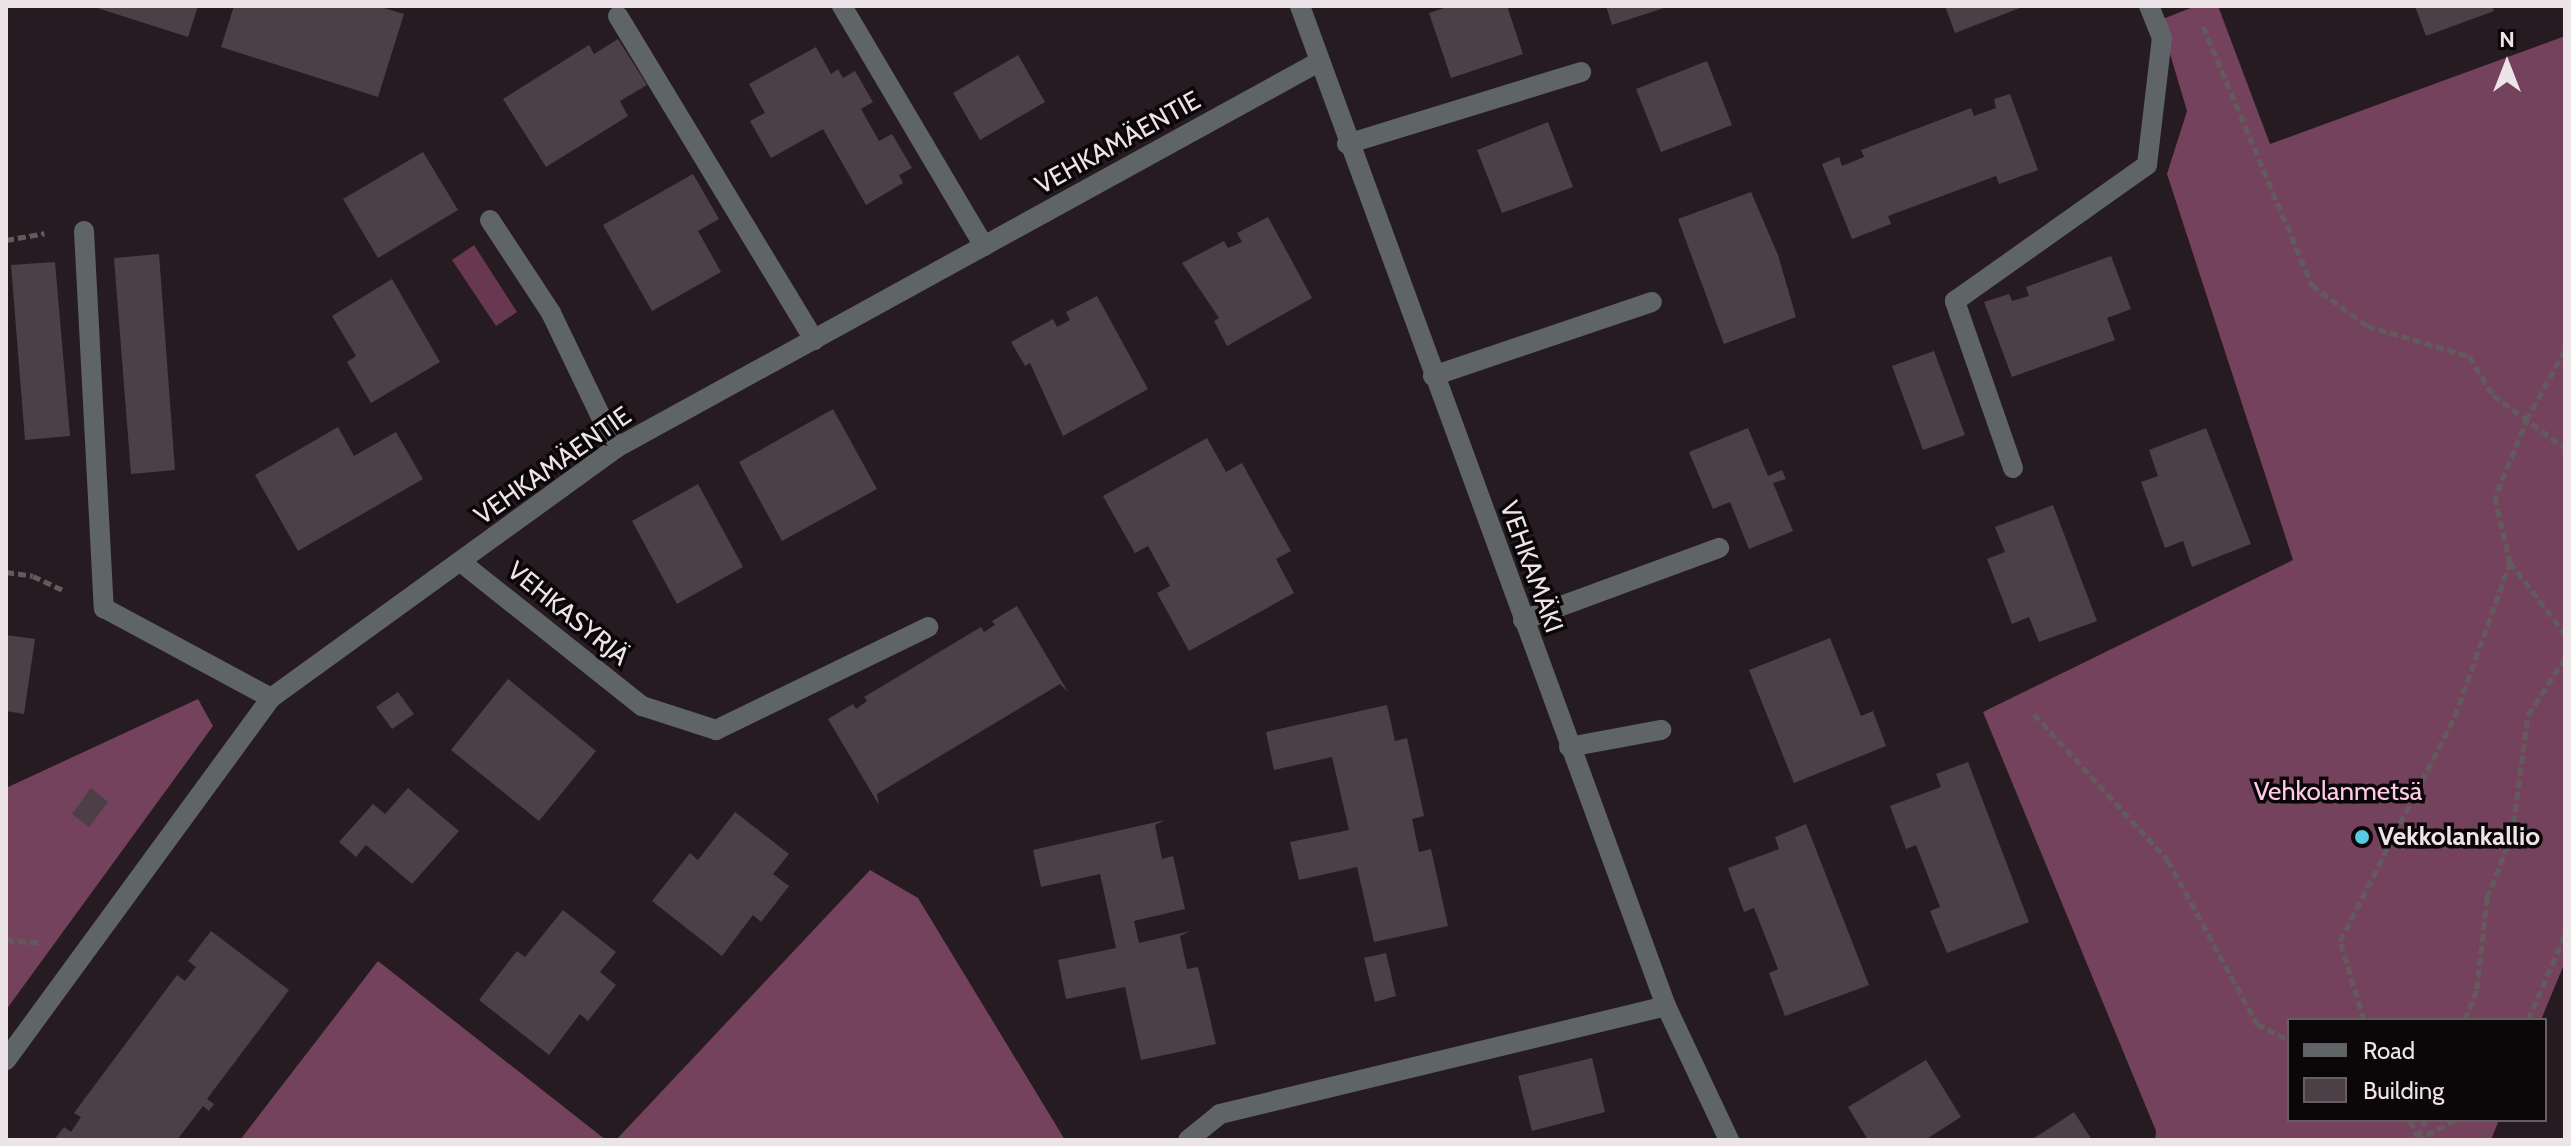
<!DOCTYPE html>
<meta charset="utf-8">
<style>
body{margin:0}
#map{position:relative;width:2571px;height:1146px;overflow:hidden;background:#251b20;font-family:Cabin,sans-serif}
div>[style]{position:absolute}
.forest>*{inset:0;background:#74425c}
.water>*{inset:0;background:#683750}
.building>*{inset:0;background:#4c4046}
.path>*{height:5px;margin-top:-2.5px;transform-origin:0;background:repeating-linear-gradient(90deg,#635a5e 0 8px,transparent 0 12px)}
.minor>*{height:20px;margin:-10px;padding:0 10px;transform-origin:10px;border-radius:10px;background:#5f6567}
.dots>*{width:22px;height:22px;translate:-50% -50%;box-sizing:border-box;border:4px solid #0b0709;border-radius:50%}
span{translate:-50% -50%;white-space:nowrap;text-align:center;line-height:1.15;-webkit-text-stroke:7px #0b0709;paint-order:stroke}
.street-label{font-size:26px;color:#ece4e7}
.park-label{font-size:26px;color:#ffcce4}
.poi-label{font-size:26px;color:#ece4e7;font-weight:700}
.left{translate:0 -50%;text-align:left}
.frame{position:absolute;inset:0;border:8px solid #ece4e7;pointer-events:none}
.legend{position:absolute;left:2287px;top:1018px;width:260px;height:104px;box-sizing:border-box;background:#0b0709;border:2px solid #655f62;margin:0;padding:10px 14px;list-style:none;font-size:24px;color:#ece4e7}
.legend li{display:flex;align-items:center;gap:16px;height:40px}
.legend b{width:40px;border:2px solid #655f62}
.north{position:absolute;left:2467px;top:24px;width:80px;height:80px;-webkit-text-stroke:6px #0b0709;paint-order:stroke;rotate:0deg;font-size:22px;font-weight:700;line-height:32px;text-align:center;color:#ece4e7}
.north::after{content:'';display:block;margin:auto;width:28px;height:36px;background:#ece4e7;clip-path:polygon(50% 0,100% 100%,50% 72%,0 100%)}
</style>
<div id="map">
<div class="forest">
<div style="clip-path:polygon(2196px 6px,2218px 6px,2270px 144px,2565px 36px,2565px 962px,2541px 1020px,2289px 1020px,2289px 1120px,2499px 1120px,2491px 1140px,2155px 1140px,2156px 1131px,1983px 712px,2293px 560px,2167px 174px,2187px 111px,2160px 20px)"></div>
<div style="clip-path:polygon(198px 699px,213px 726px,6px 1010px,6px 788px)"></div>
<div style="clip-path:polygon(870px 870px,918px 898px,1065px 1140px,616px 1140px)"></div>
<div style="clip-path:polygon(378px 961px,606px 1140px,240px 1140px)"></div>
</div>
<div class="water">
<div style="clip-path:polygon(474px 245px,517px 312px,496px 326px,452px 260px)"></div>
</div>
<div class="building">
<div style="clip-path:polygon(91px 6px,198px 6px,188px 37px)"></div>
<div style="clip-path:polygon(234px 6px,377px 6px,404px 14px,378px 97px,221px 47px)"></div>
<div style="clip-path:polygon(1450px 6px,1507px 6px,1523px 54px,1451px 78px,1429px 13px)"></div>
<div style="clip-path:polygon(1606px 6px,1667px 6px,1667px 7px,1612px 25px)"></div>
<div style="clip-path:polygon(1945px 6px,2025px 6px,1955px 33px)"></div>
<div style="clip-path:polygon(2415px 6px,2492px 6px,2494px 11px,2426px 36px)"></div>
<div style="clip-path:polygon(618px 39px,647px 85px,620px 101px,628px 116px,546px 167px,503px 99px,589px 45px,594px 54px)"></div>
<div style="clip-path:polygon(816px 47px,831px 74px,838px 69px,843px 78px,855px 71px,873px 102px,861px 109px,879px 141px,892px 134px,912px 168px,899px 175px,903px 183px,866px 205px,823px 129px,771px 158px,750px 121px,765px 113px,749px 84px)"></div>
<div style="clip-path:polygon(1018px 55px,1045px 102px,980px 140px,953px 93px)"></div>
<div style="clip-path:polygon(1707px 61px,1732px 125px,1661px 152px,1636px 89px)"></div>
<div style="clip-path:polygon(2010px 94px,2038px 170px,1999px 184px,1996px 176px,1888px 216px,1891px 224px,1852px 239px,1822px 164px,1839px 157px,1842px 166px,1864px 157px,1861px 150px,1971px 108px,1974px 116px,1996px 108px,1994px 99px)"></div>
<div style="clip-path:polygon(1548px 122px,1573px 187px,1502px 213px,1477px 150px)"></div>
<div style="clip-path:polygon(423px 152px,458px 210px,378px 258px,343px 199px)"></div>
<div style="clip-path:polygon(693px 174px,719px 219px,698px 231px,721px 272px,652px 311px,603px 225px)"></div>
<div style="clip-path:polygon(1751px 192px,1778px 255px,1796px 317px,1724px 344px,1678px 219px)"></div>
<div style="clip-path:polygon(1268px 217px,1312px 298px,1227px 346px,1214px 321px,1219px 318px,1182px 263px,1224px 241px,1228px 248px,1242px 242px,1237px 233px)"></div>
<div style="clip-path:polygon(159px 254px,175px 470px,131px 474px,114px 258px)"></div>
<div style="clip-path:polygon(2111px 256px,2131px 309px,2107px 318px,2115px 340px,2012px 377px,1984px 302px,2009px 294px,2012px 301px,2029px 296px,2026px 287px)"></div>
<div style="clip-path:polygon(55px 262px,70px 436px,25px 440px,11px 265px)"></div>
<div style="clip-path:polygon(392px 279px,440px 362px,371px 403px,347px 362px,356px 356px,332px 316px)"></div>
<div style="clip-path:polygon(1097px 296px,1148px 389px,1063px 436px,1030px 363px,1025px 366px,1011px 342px,1053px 319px,1057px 327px,1070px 320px,1066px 312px)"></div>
<div style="clip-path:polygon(1934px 351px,1965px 435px,1923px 450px,1892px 366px)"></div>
<div style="clip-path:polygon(833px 409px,877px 489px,782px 541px,739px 462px)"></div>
<div style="clip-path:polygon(338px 427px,354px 456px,396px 432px,423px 479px,298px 551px,255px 475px)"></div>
<div style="clip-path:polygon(1748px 428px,1768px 476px,1782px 470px,1786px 479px,1773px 483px,1793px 531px,1749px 549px,1730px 502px,1713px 509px,1689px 452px)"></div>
<div style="clip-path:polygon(2206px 428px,2251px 544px,2192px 567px,2183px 541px,2165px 548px,2141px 482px,2158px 476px,2149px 450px)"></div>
<div style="clip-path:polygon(1207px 438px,1226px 472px,1242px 463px,1279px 530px,1291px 551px,1276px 559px,1294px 593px,1189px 651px,1157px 593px,1170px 586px,1148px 546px,1135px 553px,1103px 496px)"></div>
<div style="clip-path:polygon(698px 484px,743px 567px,677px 604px,632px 521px)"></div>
<div style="clip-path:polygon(2053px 505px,2097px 621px,2039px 642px,2029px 617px,2012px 624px,1987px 559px,2005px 552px,1995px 527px)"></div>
<div style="clip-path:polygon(1017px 606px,1068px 692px,1060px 684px,877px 794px,879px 805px,828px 719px,853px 704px,856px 709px,867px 701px,864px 697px,981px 627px,984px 632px,995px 625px,992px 621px)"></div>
<div style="clip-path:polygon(6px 635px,35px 639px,24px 714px,6px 711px)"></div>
<div style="clip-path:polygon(1830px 638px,1861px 716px,1873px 711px,1886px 746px,1794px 783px,1749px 670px)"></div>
<div style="clip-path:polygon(508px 679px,596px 751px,539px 821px,451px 750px)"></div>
<div style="clip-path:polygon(398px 692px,414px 714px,392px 729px,376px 707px)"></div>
<div style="clip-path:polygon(1387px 705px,1395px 741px,1407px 738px,1424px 816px,1412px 819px,1419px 852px,1431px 849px,1448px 926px,1374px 942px,1357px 867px,1299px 880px,1290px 842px,1349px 830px,1332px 757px,1274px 770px,1266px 732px)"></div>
<div style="clip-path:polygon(1968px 762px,2029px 922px,1947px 953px,1930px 911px,1940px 907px,1916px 845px,1906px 849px,1890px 806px,1941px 787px,1936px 774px)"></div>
<div style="clip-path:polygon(91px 788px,108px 802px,89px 827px,72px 814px)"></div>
<div style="clip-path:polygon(408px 788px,459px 831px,412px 884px,366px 845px,356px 857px,339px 842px,373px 804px,385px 814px)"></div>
<div style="clip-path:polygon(735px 812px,789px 854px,773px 874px,789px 886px,761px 922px,753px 915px,722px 956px,652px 901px,690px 853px,698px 860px)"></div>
<div style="clip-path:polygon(1165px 820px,1155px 825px,1162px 859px,1173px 856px,1185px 909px,1134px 921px,1139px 943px,1190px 931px,1180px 936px,1187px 969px,1198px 967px,1216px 1044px,1141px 1060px,1125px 987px,1066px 999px,1058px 960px,1116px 948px,1100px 874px,1041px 887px,1033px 850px)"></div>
<div style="clip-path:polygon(1806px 824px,1869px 985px,1785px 1016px,1769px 973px,1778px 969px,1754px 908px,1744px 912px,1728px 868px,1779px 849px,1775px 837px)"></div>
<div style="clip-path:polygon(563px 910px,616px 952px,600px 972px,616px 985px,588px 1021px,580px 1014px,549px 1055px,479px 1000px,517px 951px,525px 957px)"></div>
<div style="clip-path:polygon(211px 931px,289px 990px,207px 1099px,214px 1104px,209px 1111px,203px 1106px,177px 1140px,54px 1140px,64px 1127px,71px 1132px,81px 1117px,74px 1113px,177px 975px,185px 981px,196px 967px,188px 961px)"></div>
<div style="clip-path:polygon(1386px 953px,1396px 996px,1375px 1002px,1364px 958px)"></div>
<div style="clip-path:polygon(1592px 1058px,1605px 1112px,1532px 1131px,1518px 1076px)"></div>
<div style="clip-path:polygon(1926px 1060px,1961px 1117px,1925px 1140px,1868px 1140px,1848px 1107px)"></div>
<div style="clip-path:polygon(2074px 1112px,2092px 1140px,2031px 1140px,2050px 1128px)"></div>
</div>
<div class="path">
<div style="left:2203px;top:26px;width:281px;rotate:67.2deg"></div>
<div style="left:2312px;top:285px;width:69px;rotate:36.7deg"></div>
<div style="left:2367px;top:326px;width:106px;rotate:16.4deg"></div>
<div style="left:2469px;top:356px;width:46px;rotate:58.4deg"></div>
<div style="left:2493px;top:395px;width:89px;rotate:36.4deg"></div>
<div style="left:6px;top:240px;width:39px;rotate:-10deg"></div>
<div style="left:2565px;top:350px;width:77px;rotate:118.9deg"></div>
<div style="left:2528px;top:417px;width:87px;rotate:112.4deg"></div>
<div style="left:2495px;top:497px;width:67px;rotate:77deg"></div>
<div style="left:2510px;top:562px;width:91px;rotate:52.6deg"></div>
<div style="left:6px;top:572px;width:27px;rotate:8deg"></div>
<div style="left:33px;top:576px;width:33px;rotate:25deg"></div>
<div style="left:2034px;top:714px;width:198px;rotate:47.5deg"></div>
<div style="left:2168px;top:860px;width:187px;rotate:61.5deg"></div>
<div style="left:2257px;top:1024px;width:36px;rotate:27deg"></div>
<div style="left:6px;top:940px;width:35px;rotate:5deg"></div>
<div style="left:2364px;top:1020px;width:83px;rotate:-106.9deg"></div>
<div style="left:2340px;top:941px;width:253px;rotate:-62.9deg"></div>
<div style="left:2455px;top:716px;width:164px;rotate:-70.3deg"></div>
<div style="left:2465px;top:1020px;width:33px;rotate:-69deg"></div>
<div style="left:2477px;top:989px;width:92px;rotate:-83.7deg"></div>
<div style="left:2487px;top:898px;width:68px;rotate:-68.4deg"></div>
<div style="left:2512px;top:835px;width:121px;rotate:-82.4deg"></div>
<div style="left:2528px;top:715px;width:68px;rotate:-57deg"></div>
<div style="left:2528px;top:1020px;width:93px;rotate:-66.5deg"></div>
<div style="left:2410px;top:1120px;width:19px;rotate:65deg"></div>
<div style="left:2418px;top:1137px;width:18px;rotate:-68deg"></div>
<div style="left:2416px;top:1140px;width:44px;rotate:-27.1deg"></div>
</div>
<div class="minor">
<div style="left:842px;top:6px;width:279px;rotate:59.4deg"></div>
<div style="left:1300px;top:6px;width:1065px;rotate:69.9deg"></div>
<div style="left:1666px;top:1006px;width:148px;rotate:64.8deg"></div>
<div style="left:618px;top:16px;width:379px;rotate:58.8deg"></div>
<div style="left:1347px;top:144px;width:245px;rotate:-17.1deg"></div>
<div style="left:490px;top:220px;width:111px;rotate:56.7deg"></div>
<div style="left:551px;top:313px;width:150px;rotate:64.3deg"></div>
<div style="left:84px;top:231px;width:378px;rotate:87deg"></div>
<div style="left:104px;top:608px;width:190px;rotate:28.3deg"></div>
<div style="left:1433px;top:376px;width:231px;rotate:-18.7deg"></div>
<div style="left:2013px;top:468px;width:177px;rotate:-109.2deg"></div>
<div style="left:1955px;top:301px;width:235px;rotate:-35.3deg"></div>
<div style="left:2147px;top:165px;width:128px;rotate:-83.3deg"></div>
<div style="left:2162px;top:38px;width:35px;rotate:-112deg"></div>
<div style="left:462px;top:563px;width:230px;rotate:38.5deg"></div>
<div style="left:642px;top:706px;width:78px;rotate:18deg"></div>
<div style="left:716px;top:730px;width:236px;rotate:-25.9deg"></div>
<div style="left:1523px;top:620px;width:209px;rotate:-20.2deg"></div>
<div style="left:1569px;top:747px;width:94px;rotate:-10.5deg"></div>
<div style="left:6px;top:1060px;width:449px;rotate:-53.8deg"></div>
<div style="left:271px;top:698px;width:426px;rotate:-35.9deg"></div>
<div style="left:616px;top:448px;width:800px;rotate:-28.78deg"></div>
<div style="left:1188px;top:1140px;width:41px;rotate:-39.1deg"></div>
<div style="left:1220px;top:1114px;width:459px;rotate:-13.6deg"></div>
</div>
<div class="dots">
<div style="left:2362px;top:837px;background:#59c8e5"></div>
</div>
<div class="street-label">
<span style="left:1118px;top:143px;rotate:-29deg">VEHKAMÄENTIE</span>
<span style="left:553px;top:466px;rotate:-35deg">VEHKAMÄENTIE</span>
<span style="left:1531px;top:567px;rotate:70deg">VEHKAMÄKI</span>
<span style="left:568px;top:614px;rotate:39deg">VEHKASYRJÄ</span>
</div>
<div class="park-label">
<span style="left:2338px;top:792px">Vehkolanmetsä</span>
</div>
<div class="poi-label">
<span class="left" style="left:2378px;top:837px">Vekkolankallio</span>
</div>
<div class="frame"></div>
<ul class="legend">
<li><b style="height:10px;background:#5f6567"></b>Road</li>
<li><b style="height:22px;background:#4c4046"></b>Building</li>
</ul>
<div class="north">N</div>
</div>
